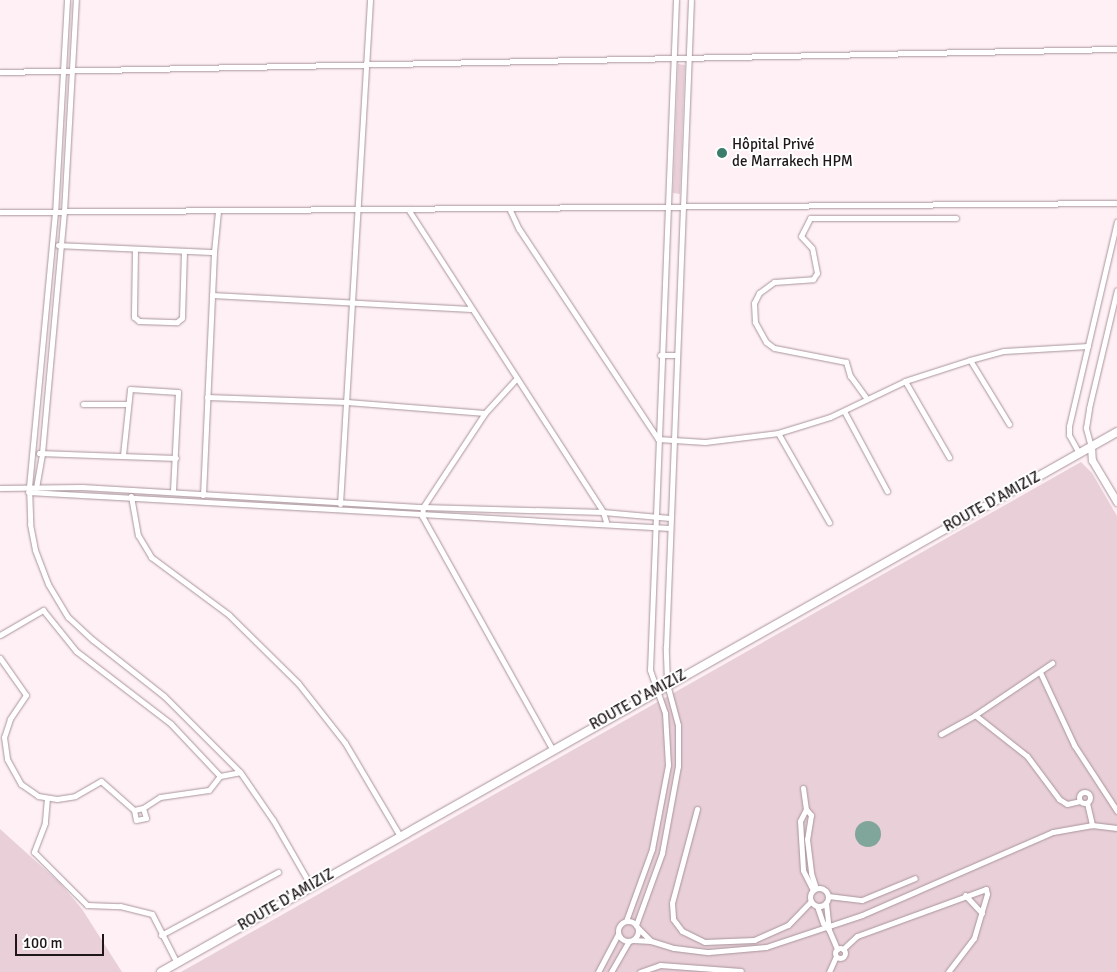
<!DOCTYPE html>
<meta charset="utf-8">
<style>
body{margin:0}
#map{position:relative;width:1117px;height:972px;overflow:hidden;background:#fef0f5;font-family:Signika,sans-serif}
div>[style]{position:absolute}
.green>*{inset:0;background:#e8cfd8}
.water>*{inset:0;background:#80a59a}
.round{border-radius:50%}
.roads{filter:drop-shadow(0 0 1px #a9949c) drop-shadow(0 0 1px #a9949c)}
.street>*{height:5px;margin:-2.5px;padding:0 2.5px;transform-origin:2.5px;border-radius:2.5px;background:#fff}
.street>.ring{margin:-2.5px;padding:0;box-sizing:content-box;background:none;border:5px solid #fff;border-radius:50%}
.secondary>*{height:7px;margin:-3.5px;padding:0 3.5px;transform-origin:3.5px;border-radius:3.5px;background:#fff}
.primary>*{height:8px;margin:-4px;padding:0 4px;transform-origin:4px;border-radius:4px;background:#fff}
.dots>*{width:14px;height:14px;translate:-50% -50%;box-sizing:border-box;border:2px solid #fff;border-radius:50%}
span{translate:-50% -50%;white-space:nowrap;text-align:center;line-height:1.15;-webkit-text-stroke:4px #fff;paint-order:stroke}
.poi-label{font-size:15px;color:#1e1619}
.left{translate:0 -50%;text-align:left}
.street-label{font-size:15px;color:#1e1619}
.scale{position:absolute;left:15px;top:934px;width:89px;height:22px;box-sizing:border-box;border:2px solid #1e1619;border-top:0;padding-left:6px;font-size:15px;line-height:18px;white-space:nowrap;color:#1e1619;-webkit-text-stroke:4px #fff;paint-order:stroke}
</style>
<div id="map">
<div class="green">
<div style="clip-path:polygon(678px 64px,685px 65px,680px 194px,673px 193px)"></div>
<div style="clip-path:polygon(1081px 462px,1092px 473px,1117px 516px,1117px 972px,181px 972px)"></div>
<div style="clip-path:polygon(0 829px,60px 883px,82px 909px,122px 972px,0 972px)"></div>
</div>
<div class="water">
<div class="round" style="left:855px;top:821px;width:26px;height:26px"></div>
</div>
<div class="roads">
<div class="street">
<div style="left:67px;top:0;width:212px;rotate:93.2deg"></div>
<div style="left:55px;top:212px;width:275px;rotate:95.4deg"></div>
<div style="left:29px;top:486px;width:38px;rotate:88deg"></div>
<div style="left:30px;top:524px;width:26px;rotate:79deg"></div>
<div style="left:35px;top:550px;width:36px;rotate:69deg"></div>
<div style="left:48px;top:584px;width:39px;rotate:59deg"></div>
<div style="left:68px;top:617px;width:34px;rotate:43deg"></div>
<div style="left:93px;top:640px;width:90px;rotate:38.3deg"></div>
<div style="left:164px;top:696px;width:107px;rotate:45deg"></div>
<div style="left:240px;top:772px;width:58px;rotate:55.5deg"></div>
<div style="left:273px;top:820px;width:76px;rotate:60.1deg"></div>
<div style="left:0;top:72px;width:1117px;rotate:-1.18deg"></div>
<div style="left:509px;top:208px;width:23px;rotate:65deg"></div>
<div style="left:519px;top:229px;width:252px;rotate:56.5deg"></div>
<div style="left:658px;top:439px;width:47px;rotate:3.7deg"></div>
<div style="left:705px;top:442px;width:74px;rotate:-7deg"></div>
<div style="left:778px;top:433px;width:54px;rotate:-17.1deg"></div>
<div style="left:830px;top:417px;width:83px;rotate:-25.6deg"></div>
<div style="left:905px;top:381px;width:68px;rotate:-17.9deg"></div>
<div style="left:970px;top:360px;width:35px;rotate:-15deg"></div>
<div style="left:1004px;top:351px;width:84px;rotate:-3.4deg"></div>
<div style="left:408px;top:209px;width:360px;rotate:57.2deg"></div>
<div style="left:603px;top:512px;width:10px;rotate:73deg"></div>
<div style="left:0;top:212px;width:1117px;rotate:-0.46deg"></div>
<div style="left:58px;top:245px;width:156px;rotate:2.6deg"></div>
<div style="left:135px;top:250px;width:67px;rotate:90.9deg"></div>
<div style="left:134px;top:317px;width:6px;rotate:39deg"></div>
<div style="left:139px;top:321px;width:38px;rotate:2deg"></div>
<div style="left:177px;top:322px;width:6px;rotate:-39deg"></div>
<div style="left:182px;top:318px;width:67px;rotate:-88.3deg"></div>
<div style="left:212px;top:295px;width:259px;rotate:3.1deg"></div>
<div style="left:660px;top:355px;width:16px"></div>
<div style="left:970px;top:360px;width:75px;rotate:58.6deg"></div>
<div style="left:516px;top:379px;width:46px;rotate:132.4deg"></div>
<div style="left:485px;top:413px;width:113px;rotate:123.4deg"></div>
<div style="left:423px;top:507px;width:9px;rotate:96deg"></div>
<div style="left:422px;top:516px;width:267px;rotate:60.8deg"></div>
<div style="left:905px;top:381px;width:88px;rotate:59.9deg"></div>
<div style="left:207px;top:397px;width:140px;rotate:2deg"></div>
<div style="left:347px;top:402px;width:138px;rotate:4.6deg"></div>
<div style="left:867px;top:399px;width:29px;rotate:-126deg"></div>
<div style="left:850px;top:376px;width:15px;rotate:-106deg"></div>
<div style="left:846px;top:362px;width:73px;rotate:-169deg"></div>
<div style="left:774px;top:348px;width:10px;rotate:-143deg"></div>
<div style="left:766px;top:342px;width:23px;rotate:-119deg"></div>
<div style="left:755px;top:322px;width:19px;rotate:-93deg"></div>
<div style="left:754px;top:303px;width:11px;rotate:-63deg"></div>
<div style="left:759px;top:293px;width:19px;rotate:-36deg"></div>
<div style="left:774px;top:282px;width:39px;rotate:-4deg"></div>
<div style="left:813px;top:279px;width:7px;rotate:-56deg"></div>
<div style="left:817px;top:273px;width:25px;rotate:-101deg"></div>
<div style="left:812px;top:248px;width:16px;rotate:-133deg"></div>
<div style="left:801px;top:236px;width:20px;rotate:-63deg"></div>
<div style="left:810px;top:218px;width:146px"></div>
<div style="left:83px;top:404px;width:44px"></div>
<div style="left:844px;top:411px;width:91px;rotate:61.7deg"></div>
<div style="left:778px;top:433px;width:103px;rotate:60.2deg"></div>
<div style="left:1091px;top:447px;width:20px;rotate:-105deg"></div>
<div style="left:1086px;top:428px;width:20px;rotate:-81deg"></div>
<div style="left:1089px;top:408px;width:121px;rotate:-76.7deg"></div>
<div style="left:39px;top:453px;width:137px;rotate:2.1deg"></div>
<div style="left:1079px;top:453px;width:21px;rotate:-119deg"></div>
<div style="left:1069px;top:435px;width:9px;rotate:-90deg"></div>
<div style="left:1069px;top:426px;width:210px;rotate:-76.8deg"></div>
<div style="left:123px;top:455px;width:66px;rotate:-83.9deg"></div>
<div style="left:130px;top:389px;width:48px;rotate:3.6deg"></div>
<div style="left:178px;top:392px;width:100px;rotate:92.9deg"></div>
<div style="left:0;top:488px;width:82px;rotate:-0.7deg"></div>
<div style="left:82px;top:487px;width:342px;rotate:3.4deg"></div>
<div style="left:423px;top:507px;width:180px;rotate:1.6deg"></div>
<div style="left:603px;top:512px;width:67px;rotate:5.1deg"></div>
<div style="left:36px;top:488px;width:36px;rotate:-80deg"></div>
<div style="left:42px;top:453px;width:242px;rotate:-84.8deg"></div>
<div style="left:64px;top:212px;width:212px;rotate:-86.8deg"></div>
<div style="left:28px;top:492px;width:643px;rotate:3.21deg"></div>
<div style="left:203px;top:495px;width:243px;rotate:-87.4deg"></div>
<div style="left:214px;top:252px;width:41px;rotate:-84.4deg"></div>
<div style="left:131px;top:496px;width:40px;rotate:80deg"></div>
<div style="left:138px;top:535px;width:26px;rotate:59deg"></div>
<div style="left:151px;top:557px;width:97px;rotate:36.6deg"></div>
<div style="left:229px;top:615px;width:97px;rotate:44.6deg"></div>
<div style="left:298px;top:683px;width:76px;rotate:51.9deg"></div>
<div style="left:345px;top:743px;width:108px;rotate:59.4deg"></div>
<div style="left:340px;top:504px;width:505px;rotate:-86.59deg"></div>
<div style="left:0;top:635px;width:50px;rotate:-30.2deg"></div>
<div style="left:43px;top:610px;width:53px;rotate:51.2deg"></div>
<div style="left:76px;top:651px;width:120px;rotate:37.5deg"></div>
<div style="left:171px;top:724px;width:71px;rotate:46.7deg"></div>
<div style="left:0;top:658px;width:45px;rotate:54.9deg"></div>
<div style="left:26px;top:695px;width:29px;rotate:124deg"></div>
<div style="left:10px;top:719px;width:19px;rotate:108deg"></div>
<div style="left:4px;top:737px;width:22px;rotate:82deg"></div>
<div style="left:7px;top:759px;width:29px;rotate:61deg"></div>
<div style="left:21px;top:784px;width:21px;rotate:35deg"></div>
<div style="left:38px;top:796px;width:19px;rotate:9deg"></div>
<div style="left:57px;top:799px;width:18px;rotate:-9deg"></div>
<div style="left:75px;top:796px;width:30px;rotate:-30deg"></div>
<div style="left:101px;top:781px;width:44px;rotate:41.3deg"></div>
<div style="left:134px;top:810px;width:10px;rotate:79deg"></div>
<div style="left:136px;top:820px;width:10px;rotate:-11deg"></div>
<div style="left:146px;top:818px;width:10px;rotate:-107deg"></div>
<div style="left:143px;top:808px;width:9px;rotate:167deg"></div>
<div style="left:1040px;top:672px;width:81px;rotate:65deg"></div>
<div style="left:1074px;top:745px;width:79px;rotate:56.9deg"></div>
<div style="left:975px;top:715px;width:66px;rotate:38.3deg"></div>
<div style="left:1027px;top:756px;width:54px;rotate:53.3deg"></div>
<div style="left:1059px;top:799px;width:9px;rotate:32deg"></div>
<div style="left:1067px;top:804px;width:13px;rotate:-13deg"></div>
<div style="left:941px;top:734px;width:39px;rotate:-29deg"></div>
<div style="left:975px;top:715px;width:93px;rotate:-34deg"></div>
<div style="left:803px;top:788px;width:21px;rotate:82deg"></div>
<div class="ring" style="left:1079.5px;top:792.5px;width:6px;height:6px"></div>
<div style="left:47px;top:798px;width:25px;rotate:95deg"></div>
<div style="left:45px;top:823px;width:31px;rotate:111deg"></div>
<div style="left:34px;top:852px;width:75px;rotate:45deg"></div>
<div style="left:87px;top:905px;width:33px;rotate:2deg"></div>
<div style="left:120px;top:906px;width:33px;rotate:14deg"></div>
<div style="left:152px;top:914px;width:55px;rotate:63deg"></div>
<div style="left:1087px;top:803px;width:23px;rotate:77deg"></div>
<div style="left:143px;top:808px;width:20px;rotate:-33deg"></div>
<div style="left:160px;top:797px;width:49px;rotate:-8.1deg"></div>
<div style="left:209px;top:790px;width:18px;rotate:-52deg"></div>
<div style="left:220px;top:776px;width:20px;rotate:-11deg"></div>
<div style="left:697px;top:809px;width:97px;rotate:104.9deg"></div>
<div style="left:672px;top:903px;width:16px;rotate:86deg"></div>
<div style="left:673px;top:919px;width:15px;rotate:53deg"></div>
<div style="left:682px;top:931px;width:25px;rotate:26deg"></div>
<div style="left:705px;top:942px;width:49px;rotate:-2.3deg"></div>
<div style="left:754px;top:940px;width:37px;rotate:-24deg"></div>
<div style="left:788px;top:925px;width:33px;rotate:-46deg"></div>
<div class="ring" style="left:810px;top:888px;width:13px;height:13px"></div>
<div style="left:813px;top:890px;width:22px;rotate:-117deg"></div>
<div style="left:803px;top:870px;width:49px;rotate:-93.5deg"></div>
<div style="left:800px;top:821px;width:13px;rotate:-63deg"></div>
<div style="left:806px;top:809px;width:8px;rotate:50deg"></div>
<div style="left:811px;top:815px;width:24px;rotate:99deg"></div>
<div style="left:807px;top:839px;width:34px;rotate:83deg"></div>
<div style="left:811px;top:873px;width:16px;rotate:72deg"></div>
<div style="left:965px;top:895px;width:25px;rotate:47deg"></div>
<div style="left:828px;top:896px;width:34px;rotate:7deg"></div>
<div style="left:862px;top:900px;width:57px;rotate:-22.5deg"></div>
<div style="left:826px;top:903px;width:27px;rotate:84deg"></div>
<div style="left:829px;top:930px;width:21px;rotate:67deg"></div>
<div style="left:817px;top:906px;width:18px;rotate:71deg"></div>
<div style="left:823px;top:923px;width:9px;rotate:49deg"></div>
<div class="ring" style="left:618px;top:921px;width:15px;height:15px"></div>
<div style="left:626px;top:921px;width:77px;rotate:-70.1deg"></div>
<div style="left:652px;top:849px;width:86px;rotate:-79.2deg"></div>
<div style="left:668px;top:765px;width:52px;rotate:-93.3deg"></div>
<div style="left:665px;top:713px;width:46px;rotate:-109.2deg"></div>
<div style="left:650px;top:670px;width:671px;rotate:-87.78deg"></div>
<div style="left:636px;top:925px;width:77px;rotate:-70.1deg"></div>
<div style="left:662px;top:853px;width:88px;rotate:-79.6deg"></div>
<div style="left:678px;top:766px;width:41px;rotate:-90deg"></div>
<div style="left:678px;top:725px;width:42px;rotate:-105deg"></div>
<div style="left:667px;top:684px;width:37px;rotate:-92deg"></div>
<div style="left:666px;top:647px;width:647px;rotate:-87.79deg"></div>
<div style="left:161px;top:935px;width:133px;rotate:-28.3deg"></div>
<div style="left:633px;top:940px;width:18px;rotate:3deg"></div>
<div style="left:651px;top:941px;width:18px;rotate:-135deg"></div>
<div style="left:651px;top:941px;width:24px;rotate:17deg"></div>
<div style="left:674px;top:948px;width:35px;rotate:7deg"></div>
<div style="left:709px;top:952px;width:57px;rotate:-5deg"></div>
<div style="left:766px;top:947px;width:101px;rotate:-18.4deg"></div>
<div style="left:862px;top:915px;width:208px;rotate:-23.5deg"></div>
<div style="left:1053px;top:832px;width:40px;rotate:-10deg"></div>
<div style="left:1092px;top:825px;width:25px;rotate:7deg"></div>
<div class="ring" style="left:835px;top:948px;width:5px;height:5px"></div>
<div style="left:843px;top:949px;width:19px;rotate:-43deg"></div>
<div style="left:857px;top:936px;width:137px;rotate:-20deg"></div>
<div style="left:986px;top:889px;width:5px;rotate:79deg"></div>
<div style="left:987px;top:894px;width:46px;rotate:106.5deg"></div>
<div style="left:974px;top:938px;width:43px;rotate:127.4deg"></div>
<div style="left:598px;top:972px;width:43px;rotate:-62.2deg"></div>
<div style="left:611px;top:972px;width:36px;rotate:-60deg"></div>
<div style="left:640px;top:972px;width:21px;rotate:-19deg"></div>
<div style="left:660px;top:965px;width:81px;rotate:4.2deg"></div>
<div style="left:829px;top:972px;width:17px;rotate:-66deg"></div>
</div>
<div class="secondary">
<div style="left:1091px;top:447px;width:13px;rotate:86deg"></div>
<div style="left:1092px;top:460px;width:49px;rotate:59.2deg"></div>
</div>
<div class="primary">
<div style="left:161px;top:972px;width:1098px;rotate:-29.46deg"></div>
</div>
</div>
<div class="dots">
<div style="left:722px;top:153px;background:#3c7c6b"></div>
</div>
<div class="poi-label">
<span class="left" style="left:732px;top:153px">Hôpital Privé<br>de Marrakech HPM</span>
</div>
<div class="street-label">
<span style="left:992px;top:502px;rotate:-29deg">ROUTE D'AMIZIZ</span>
<span style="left:638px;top:700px;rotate:-29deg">ROUTE D'AMIZIZ</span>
<span style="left:286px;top:900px;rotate:-30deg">ROUTE D'AMIZIZ</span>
</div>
<div class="scale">100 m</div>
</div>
